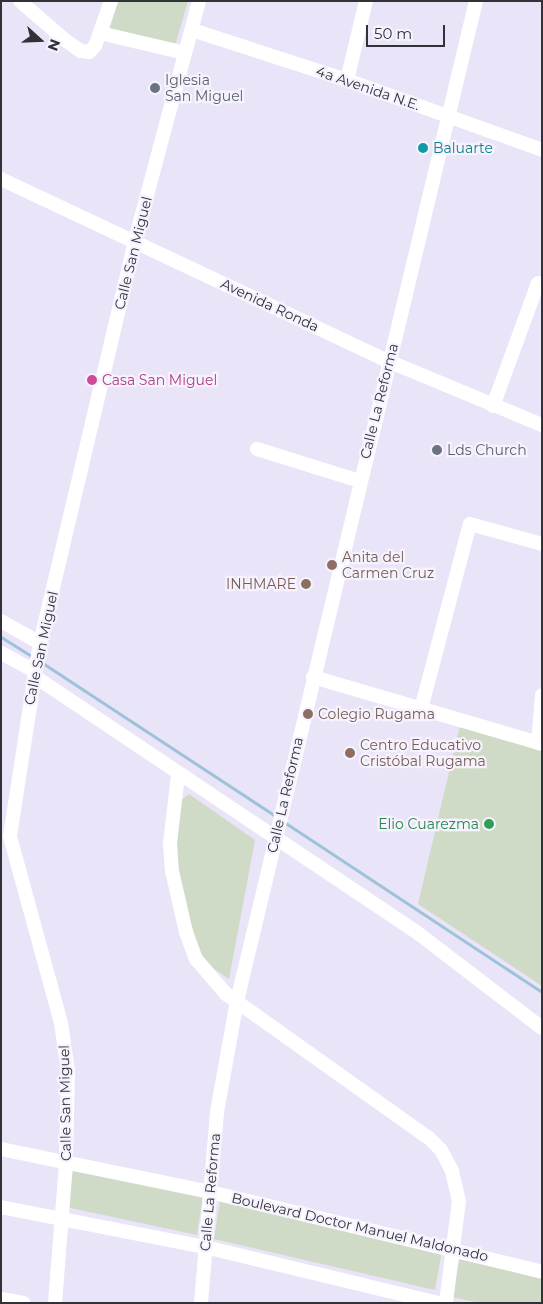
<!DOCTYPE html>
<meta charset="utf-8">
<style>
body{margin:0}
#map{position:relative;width:543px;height:1304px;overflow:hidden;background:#e9e4f7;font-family:Montserrat,sans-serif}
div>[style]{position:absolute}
.green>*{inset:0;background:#cfdbc6}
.stream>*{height:3px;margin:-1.5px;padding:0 1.5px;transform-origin:1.5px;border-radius:1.5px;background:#9fc2db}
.minor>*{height:14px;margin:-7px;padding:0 7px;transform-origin:7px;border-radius:7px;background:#fff}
.dots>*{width:14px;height:14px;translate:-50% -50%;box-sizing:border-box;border:2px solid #f6f3fe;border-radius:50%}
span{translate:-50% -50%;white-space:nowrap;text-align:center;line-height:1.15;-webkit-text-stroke:4.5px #f6f3fe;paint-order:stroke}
.worship-label{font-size:14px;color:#5b616d}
.left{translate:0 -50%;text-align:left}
.street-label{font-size:14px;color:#323138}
.culture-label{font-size:14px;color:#0d838f}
.hotel-label{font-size:14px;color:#b23c85}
.education-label{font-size:14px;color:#785e54}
.right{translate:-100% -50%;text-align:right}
.leisure-label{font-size:14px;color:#27864d}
.frame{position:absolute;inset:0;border:2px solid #323138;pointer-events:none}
.north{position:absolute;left:15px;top:15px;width:50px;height:50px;-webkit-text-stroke:4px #f6f3fe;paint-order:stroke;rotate:110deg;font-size:14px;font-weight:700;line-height:20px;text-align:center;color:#323138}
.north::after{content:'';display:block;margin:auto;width:18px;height:22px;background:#323138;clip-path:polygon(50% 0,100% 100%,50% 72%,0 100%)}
.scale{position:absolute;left:366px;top:25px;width:79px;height:22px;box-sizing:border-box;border:2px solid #323138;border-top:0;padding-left:6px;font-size:15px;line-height:18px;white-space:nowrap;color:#323138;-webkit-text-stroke:4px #f6f3fe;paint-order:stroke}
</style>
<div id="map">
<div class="green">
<div style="clip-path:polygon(118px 1px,188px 1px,175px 46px,110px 29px)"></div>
<div style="clip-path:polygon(461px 721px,542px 744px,542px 986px,418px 904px)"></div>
<div style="clip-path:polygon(189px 794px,255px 840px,229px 979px,201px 960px,187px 924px,176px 871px,176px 821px,178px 803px)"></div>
<div style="clip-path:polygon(73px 1171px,203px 1195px,197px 1235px,66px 1207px)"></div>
<div style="clip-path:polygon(220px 1200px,442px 1250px,435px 1290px,214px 1239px)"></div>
<div style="clip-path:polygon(460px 1256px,542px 1277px,542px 1303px,480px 1303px,452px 1297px)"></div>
</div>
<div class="stream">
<div style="left:1px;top:637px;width:39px;rotate:32deg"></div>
<div style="left:41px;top:662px;width:282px;rotate:33.3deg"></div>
<div style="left:284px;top:822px;width:309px;rotate:33.4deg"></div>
</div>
<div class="minor">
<div style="left:20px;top:1px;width:60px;rotate:40.9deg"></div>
<div style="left:65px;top:40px;width:19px;rotate:35deg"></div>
<div style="left:81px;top:51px;width:8px;rotate:7deg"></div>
<div style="left:89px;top:52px;width:8px;rotate:-45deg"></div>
<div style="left:95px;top:46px;width:48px;rotate:-70.4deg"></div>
<div style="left:192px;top:30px;width:163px;rotate:17.9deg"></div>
<div style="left:347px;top:80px;width:207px;rotate:19.7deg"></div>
<div style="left:100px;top:33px;width:87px;rotate:13.2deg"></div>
<div style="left:347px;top:80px;width:81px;rotate:-76.5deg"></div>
<div style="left:1px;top:179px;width:428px;rotate:25.2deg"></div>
<div style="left:388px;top:361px;width:167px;rotate:22.6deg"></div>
<div style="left:493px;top:406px;width:131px;rotate:-69.9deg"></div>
<div style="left:257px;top:449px;width:108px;rotate:17.3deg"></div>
<div style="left:1px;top:621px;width:45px;rotate:29.4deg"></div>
<div style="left:1px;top:653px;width:38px;rotate:28deg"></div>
<div style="left:34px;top:676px;width:463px;rotate:33.8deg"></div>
<div style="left:419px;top:934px;width:155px;rotate:37.4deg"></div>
<div style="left:313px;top:677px;width:239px;rotate:16.3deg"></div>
<div style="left:421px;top:709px;width:191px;rotate:-75.2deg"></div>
<div style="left:470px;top:524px;width:75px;rotate:15.5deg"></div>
<div style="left:538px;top:743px;width:48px;rotate:-85.2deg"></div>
<div style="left:178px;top:775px;width:68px;rotate:96.7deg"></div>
<div style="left:170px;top:843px;width:28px;rotate:86deg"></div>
<div style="left:172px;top:871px;width:63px;rotate:77.1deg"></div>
<div style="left:186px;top:932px;width:29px;rotate:70deg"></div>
<div style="left:196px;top:959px;width:46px;rotate:49.4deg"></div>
<div style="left:226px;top:994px;width:249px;rotate:35.4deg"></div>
<div style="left:429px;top:1138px;width:17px;rotate:45deg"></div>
<div style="left:441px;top:1150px;width:24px;rotate:62deg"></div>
<div style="left:452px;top:1171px;width:31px;rotate:77deg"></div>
<div style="left:459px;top:1201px;width:103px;rotate:97.3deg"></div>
<div style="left:1px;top:1149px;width:213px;rotate:11.6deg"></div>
<div style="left:210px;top:1192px;width:342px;rotate:13.5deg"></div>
<div style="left:1px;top:1207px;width:208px;rotate:11.1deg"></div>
<div style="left:205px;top:1247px;width:241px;rotate:13.5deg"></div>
<div style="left:1px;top:1299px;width:23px;rotate:10deg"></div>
<div style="left:55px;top:1303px;width:139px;rotate:-85.5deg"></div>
<div style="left:66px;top:1164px;width:93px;rotate:-88.8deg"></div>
<div style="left:68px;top:1071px;width:49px;rotate:-98.3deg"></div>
<div style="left:61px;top:1023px;width:194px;rotate:-105.3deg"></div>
<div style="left:10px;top:836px;width:195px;rotate:-81.2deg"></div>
<div style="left:40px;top:643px;width:414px;rotate:-76.7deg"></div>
<div style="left:135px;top:240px;width:247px;rotate:-75deg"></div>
<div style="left:201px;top:1303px;width:192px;rotate:-85.2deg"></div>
<div style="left:217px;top:1112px;width:113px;rotate:-79.8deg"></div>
<div style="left:237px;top:1001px;width:1028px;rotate:-76.56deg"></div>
</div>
<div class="dots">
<div style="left:155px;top:88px;background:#6b7280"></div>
<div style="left:423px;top:148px;background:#0f9aa8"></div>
<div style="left:92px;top:380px;background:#d1479c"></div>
<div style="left:437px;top:450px;background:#6b7280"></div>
<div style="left:332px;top:565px;background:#8d6e63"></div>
<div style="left:306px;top:584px;background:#8d6e63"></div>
<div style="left:308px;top:714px;background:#8d6e63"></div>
<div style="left:350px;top:753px;background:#8d6e63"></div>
<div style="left:489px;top:824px;background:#2e9e5b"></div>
</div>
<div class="worship-label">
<span class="left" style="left:165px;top:88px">Iglesia<br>San Miguel</span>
<span class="left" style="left:447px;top:450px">Lds Church</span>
</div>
<div class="street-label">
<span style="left:368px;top:88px;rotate:19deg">4a Avenida N.E.</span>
<span style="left:133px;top:253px;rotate:-76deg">Calle San Miguel</span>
<span style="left:270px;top:305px;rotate:25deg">Avenida Ronda</span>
<span style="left:379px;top:401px;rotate:-76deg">Calle La Reforma</span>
<span style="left:41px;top:648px;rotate:-78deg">Calle San Miguel</span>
<span style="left:285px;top:795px;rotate:-77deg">Calle La Reforma</span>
<span style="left:65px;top:1103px;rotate:-91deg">Calle San Miguel</span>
<span style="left:210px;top:1192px;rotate:-85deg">Calle La Reforma</span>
<span style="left:360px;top:1227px;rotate:13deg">Boulevard Doctor Manuel Maldonado</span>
</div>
<div class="culture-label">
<span class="left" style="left:433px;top:148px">Baluarte</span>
</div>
<div class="hotel-label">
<span class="left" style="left:102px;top:380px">Casa San Miguel</span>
</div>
<div class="education-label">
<span class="left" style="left:342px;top:565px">Anita del<br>Carmen Cruz</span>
<span class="right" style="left:296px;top:584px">INHMARE</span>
<span class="left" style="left:318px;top:714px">Colegio Rugama</span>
<span class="left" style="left:360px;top:753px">Centro Educativo<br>Cristóbal Rugama</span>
</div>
<div class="leisure-label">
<span class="right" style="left:479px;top:824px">Elio Cuarezma</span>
</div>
<div class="frame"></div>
<div class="north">N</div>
<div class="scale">50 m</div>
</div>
